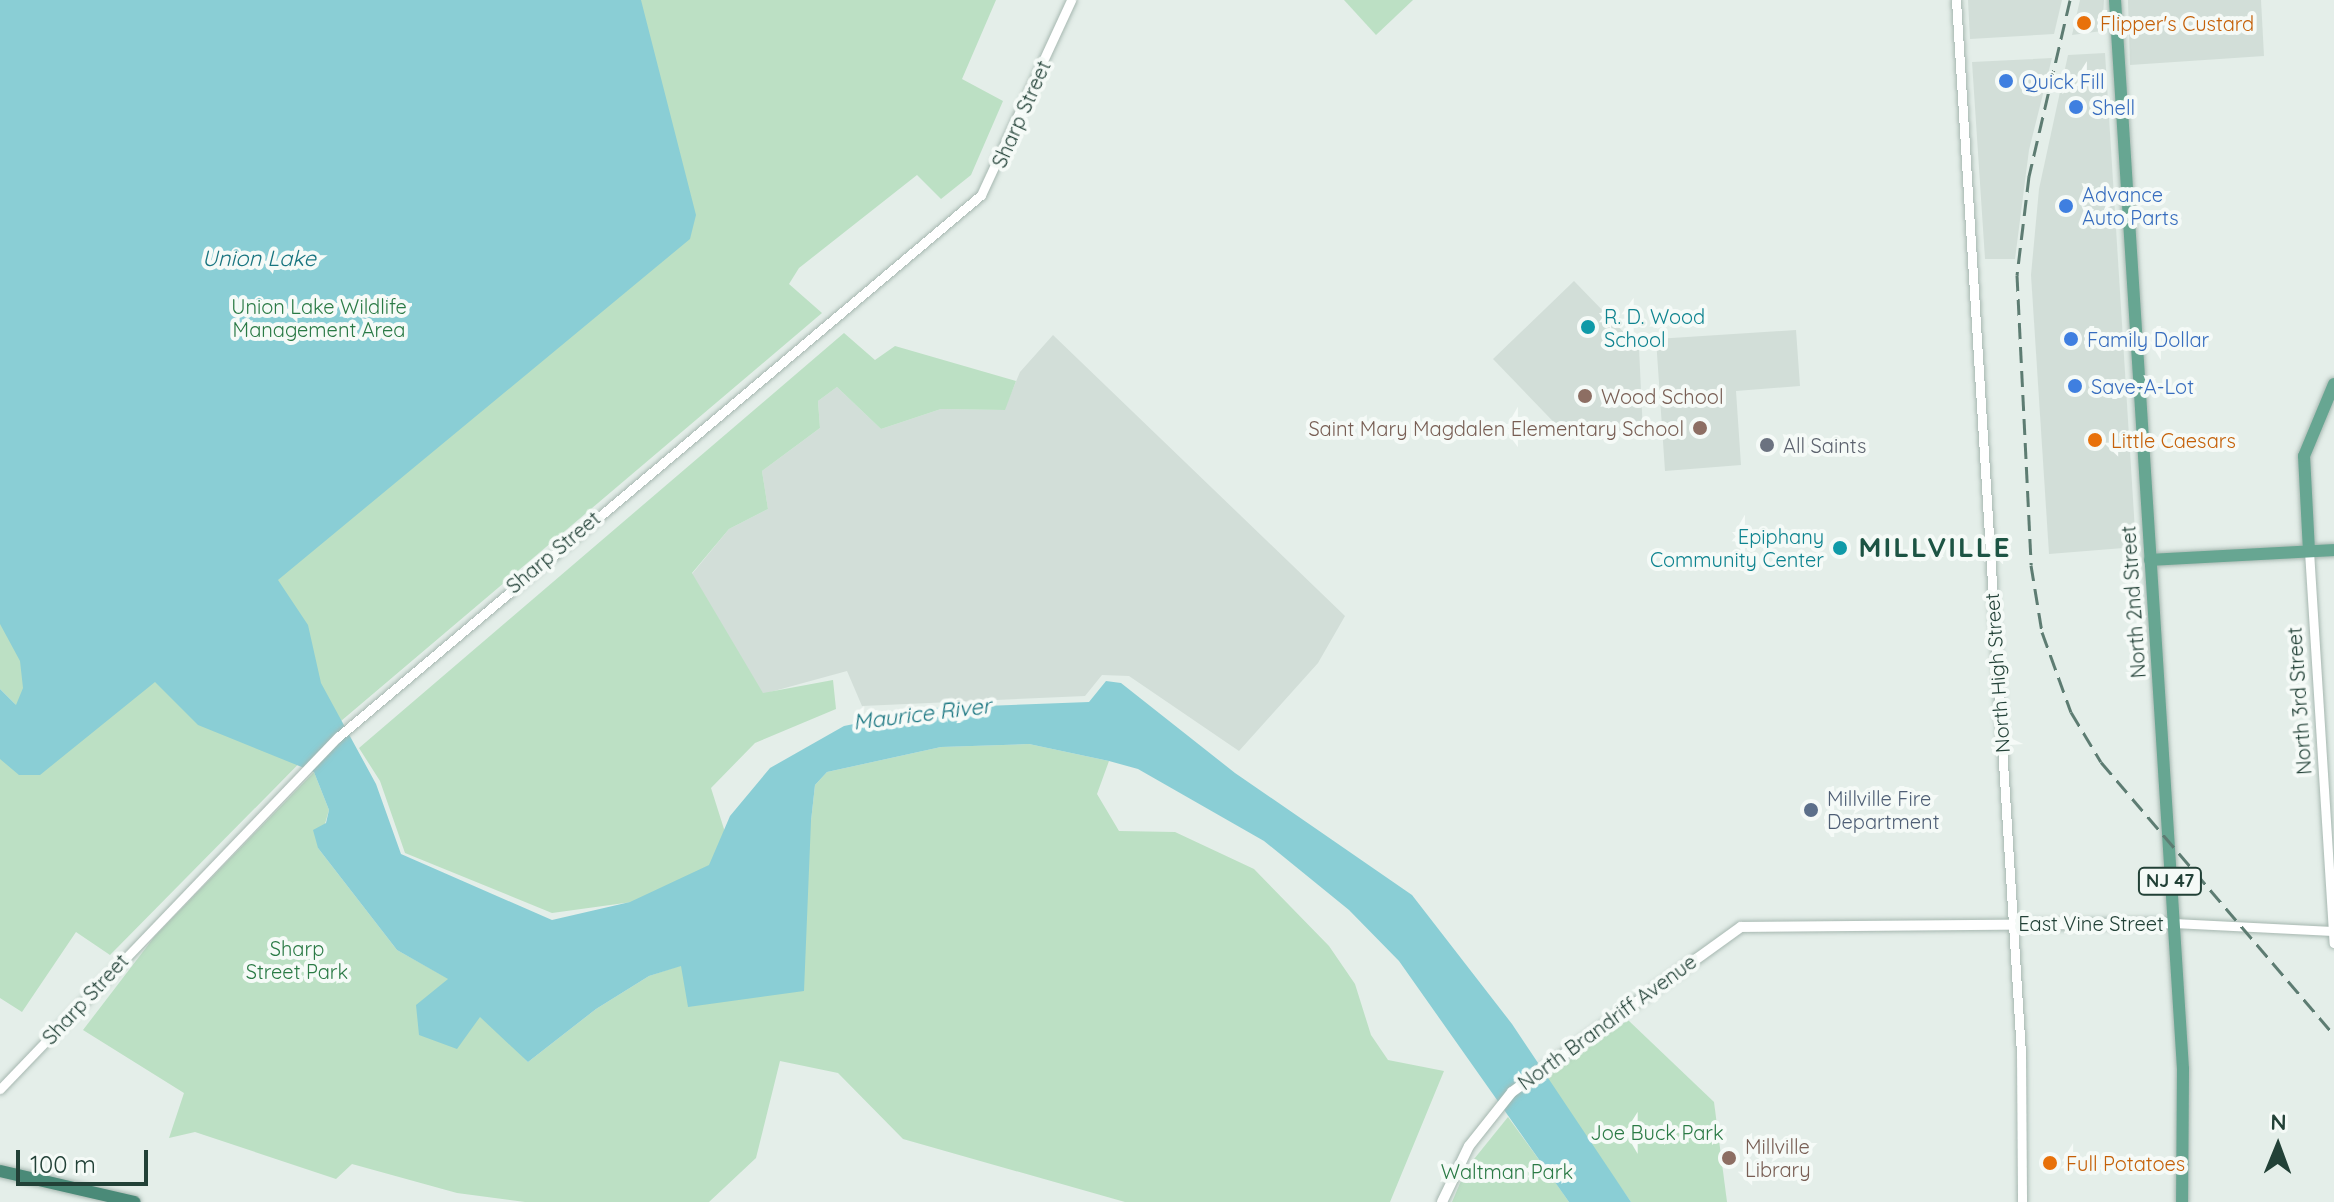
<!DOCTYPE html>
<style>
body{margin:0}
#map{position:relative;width:2334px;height:1202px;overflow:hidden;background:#e4eee9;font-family:Quicksand,sans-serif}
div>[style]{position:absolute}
.built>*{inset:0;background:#d2ded8}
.green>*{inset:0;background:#bce0c4}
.water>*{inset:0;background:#8aced5}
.roads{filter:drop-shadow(0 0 2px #a6b7b0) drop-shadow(0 0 2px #a6b7b0)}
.tertiary>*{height:9px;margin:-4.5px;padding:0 4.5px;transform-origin:4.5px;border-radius:4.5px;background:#fff}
.secondary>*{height:10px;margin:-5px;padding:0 5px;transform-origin:5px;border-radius:5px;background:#fff}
.primary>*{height:12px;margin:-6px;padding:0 6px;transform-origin:6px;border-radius:6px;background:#67a692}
.trunk>*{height:12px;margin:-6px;padding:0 6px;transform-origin:6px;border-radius:6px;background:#4a8a78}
.rail>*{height:3px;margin-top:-1.5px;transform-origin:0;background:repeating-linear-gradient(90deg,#5d7c72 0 16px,transparent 0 24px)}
.dots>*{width:22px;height:22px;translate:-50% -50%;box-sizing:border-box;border:4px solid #f5faf7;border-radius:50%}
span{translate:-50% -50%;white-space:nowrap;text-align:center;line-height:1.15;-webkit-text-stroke:8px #f5faf7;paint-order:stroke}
.shield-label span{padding:2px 6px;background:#f5faf7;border:2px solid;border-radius:6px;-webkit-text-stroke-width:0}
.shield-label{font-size:18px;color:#224137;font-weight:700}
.food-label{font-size:20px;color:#c56008}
.left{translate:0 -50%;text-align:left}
.shop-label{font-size:20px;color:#366cbe}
.street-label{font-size:20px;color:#224137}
.park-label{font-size:20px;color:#2a7a45}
.culture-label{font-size:20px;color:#0d838f}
.right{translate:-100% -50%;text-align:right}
.education-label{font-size:20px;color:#785e54}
.worship-label{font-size:20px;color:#5b616d}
.service-label{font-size:20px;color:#4e5e75}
.water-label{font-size:22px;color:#197580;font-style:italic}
.district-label{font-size:28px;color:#1d5444;font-weight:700;letter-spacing:2px}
.north{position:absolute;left:2238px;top:1106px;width:80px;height:80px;-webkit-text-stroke:6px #f5faf7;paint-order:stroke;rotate:1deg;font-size:22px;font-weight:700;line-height:32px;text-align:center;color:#224137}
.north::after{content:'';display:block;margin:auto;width:28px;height:36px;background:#224137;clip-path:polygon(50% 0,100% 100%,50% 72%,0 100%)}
.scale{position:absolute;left:16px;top:1150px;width:132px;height:36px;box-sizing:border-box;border:4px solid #224137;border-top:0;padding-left:10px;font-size:24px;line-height:28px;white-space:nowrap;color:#224137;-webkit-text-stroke:6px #f5faf7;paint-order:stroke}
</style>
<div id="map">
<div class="built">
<div style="clip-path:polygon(1968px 0,2062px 0,2054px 34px,1970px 39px)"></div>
<div style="clip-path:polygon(2080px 0,2104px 0,2102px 31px,2072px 35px)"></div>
<div style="clip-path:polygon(2128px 0,2261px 0,2264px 56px,2130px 65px)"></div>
<div style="clip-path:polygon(2105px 53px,2136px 547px,2049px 554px,2031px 275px,2039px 189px,2068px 55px)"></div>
<div style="clip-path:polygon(2052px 58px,2029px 150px,2015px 259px,1985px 259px,1972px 62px)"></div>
<div style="clip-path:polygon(1574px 281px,1639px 348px,1643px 433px,1570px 439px,1493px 359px)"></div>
<div style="clip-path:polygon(1796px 330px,1800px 386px,1736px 391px,1741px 465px,1665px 471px,1656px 339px)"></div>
<div style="clip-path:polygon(1053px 335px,1345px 616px,1318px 663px,1239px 751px,1129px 676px,1102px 675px,1085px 696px,862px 706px,847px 671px,763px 694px,692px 574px,729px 529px,768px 509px,762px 471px,820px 428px,818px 401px,837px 387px,881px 429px,941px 409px,1004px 410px,1020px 372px)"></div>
</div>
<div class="green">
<div style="clip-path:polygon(0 0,996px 0,962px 79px,1003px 101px,971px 175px,941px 199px,917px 175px,799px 268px,789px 284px,822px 313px,341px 721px,110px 955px,76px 932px,22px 1012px,0 998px,0 694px,16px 705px,0 689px)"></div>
<div style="clip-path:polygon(1344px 0,1413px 0,1376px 35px)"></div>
<div style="clip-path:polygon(844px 333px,875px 360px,895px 346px,1016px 381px,1005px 410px,941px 409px,881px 429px,837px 387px,818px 401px,820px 428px,762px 471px,768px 509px,729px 529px,692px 573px,763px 693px,833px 680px,836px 709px,755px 743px,711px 788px,730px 848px,683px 895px,552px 913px,405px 853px,380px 781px,359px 748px)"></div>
<div style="clip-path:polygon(1029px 744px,1109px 761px,1097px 794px,1119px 831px,1175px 832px,1254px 869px,1329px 946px,1355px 984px,1371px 1035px,1388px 1060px,1444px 1071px,1390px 1202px,1125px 1202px,903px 1139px,838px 1073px,780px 1061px,756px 1158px,709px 1202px,525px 1202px,457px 1193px,352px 1164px,336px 1179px,195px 1132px,169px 1138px,184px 1093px,83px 1030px,155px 936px,314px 772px,329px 810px,318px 848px,397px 950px,449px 979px,528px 1062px,596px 1009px,649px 976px,682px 965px,811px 821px,815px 785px,827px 772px,941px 747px)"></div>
<div style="clip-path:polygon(1628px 1020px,1714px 1102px,1727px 1202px,1631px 1202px,1544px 1078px)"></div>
<div style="clip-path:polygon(1508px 1117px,1553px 1179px,1569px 1202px,1452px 1202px,1466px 1169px)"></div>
</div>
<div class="water">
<div style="clip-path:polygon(0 0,641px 0,696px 215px,690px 239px,278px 580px,308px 625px,321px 683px,376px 784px,401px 854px,552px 920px,630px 902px,709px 865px,730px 816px,770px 768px,844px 726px,932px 708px,1089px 702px,1106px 681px,1121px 683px,1235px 773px,1412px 895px,1512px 1024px,1631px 1202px,1569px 1202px,1399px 961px,1349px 910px,1264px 841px,1138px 769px,1109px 761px,1029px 744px,941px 747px,827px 772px,815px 785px,811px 821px,804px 991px,688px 1007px,681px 966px,649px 976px,596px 1009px,528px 1062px,480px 1017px,457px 1049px,419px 1035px,416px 1005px,448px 979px,397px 950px,318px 848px,313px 830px,326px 823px,329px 810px,314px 772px,198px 725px,155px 682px,40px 775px,19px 775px,0 759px,0 689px,16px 705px,23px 688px,20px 661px,0 624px)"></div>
</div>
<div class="roads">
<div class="tertiary">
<div style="left:1956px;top:0;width:1056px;rotate:86.47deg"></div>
<div style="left:2021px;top:1054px;width:148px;rotate:89.6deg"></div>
<div style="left:2309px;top:551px;width:393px;rotate:86.4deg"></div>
<div style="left:2173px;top:923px;width:160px;rotate:2.9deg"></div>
<div style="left:0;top:1089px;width:488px;rotate:-46.2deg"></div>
<div style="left:338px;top:737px;width:841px;rotate:-40.13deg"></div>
<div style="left:981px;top:195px;width:215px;rotate:-65.2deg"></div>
</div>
<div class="secondary">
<div style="left:1442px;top:1202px;width:62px;rotate:-64.3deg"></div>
<div style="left:1469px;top:1146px;width:69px;rotate:-51.5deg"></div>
<div style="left:1512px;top:1092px;width:282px;rotate:-35.8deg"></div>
<div style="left:1741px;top:927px;width:432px;rotate:-0.5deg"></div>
</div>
<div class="primary">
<div style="left:2115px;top:0;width:1071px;rotate:86.36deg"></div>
<div style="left:2183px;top:1069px;width:133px;rotate:90.4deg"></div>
<div style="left:2309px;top:551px;width:95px;rotate:-93deg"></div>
<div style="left:2304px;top:456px;width:78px;rotate:-67.4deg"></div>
<div style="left:2150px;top:560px;width:184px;rotate:-3.1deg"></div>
</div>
<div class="trunk">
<div style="left:0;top:1171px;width:138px;rotate:13deg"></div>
</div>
</div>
<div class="rail">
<div style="left:2070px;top:0;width:181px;rotate:103.1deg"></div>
<div style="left:2029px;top:176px;width:100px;rotate:96.9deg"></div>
<div style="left:2017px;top:275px;width:290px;rotate:87.2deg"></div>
<div style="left:2031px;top:565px;width:68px;rotate:80.7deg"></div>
<div style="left:2042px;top:632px;width:85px;rotate:70.1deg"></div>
<div style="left:2071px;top:712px;width:58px;rotate:59deg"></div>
<div style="left:2101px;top:762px;width:359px;rotate:49.5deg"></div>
</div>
<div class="dots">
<div style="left:2084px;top:23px;background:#e8710a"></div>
<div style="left:2006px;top:81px;background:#3f7fe0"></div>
<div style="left:2076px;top:107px;background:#3f7fe0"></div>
<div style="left:2066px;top:206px;background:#3f7fe0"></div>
<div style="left:1588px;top:327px;background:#0f9aa8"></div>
<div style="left:2071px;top:339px;background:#3f7fe0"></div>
<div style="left:2075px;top:386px;background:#3f7fe0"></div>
<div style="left:1585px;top:396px;background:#8d6e63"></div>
<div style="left:1700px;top:428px;background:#8d6e63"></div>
<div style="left:2095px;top:440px;background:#e8710a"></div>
<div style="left:1767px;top:445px;background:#6b7280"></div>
<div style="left:1840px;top:548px;background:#0f9aa8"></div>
<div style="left:1811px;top:810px;background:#5c6f8a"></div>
<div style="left:1729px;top:1158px;background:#8d6e63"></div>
<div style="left:2050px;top:1163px;background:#e8710a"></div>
</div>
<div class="shield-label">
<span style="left:2170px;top:881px">NJ 47</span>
</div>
<div class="food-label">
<span class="left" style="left:2100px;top:23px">Flipper's Custard</span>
<span class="left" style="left:2111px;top:440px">Little Caesars</span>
<span class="left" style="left:2066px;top:1163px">Full Potatoes</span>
</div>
<div class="shop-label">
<span class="left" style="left:2022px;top:81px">Quick Fill</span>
<span class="left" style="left:2092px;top:107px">Shell</span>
<span class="left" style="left:2082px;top:206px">Advance<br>Auto Parts</span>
<span class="left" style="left:2087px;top:339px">Family Dollar</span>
<span class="left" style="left:2091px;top:386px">Save-A-Lot</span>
</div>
<div class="street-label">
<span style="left:1021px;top:114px;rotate:-66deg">Sharp Street</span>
<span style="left:553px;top:552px;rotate:-40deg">Sharp Street</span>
<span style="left:2133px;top:602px;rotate:-94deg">North 2nd Street</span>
<span style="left:1997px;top:673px;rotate:-94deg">North High Street</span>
<span style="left:2299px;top:701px;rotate:-94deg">North 3rd Street</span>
<span style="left:2091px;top:923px">East Vine Street</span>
<span style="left:85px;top:999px;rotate:-47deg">Sharp Street</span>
<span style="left:1607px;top:1022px;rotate:-36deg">North Brandriff Avenue</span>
</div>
<div class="park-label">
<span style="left:319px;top:318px">Union Lake Wildlife<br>Management Area</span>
<span style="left:297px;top:960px">Sharp<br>Street Park</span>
<span style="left:1657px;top:1132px">Joe Buck Park</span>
<span style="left:1507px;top:1171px">Waltman Park</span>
</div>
<div class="culture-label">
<span class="left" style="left:1604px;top:328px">R. D. Wood<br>School</span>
<span class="right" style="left:1824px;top:548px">Epiphany<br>Community Center</span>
</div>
<div class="education-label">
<span class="left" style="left:1601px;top:396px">Wood School</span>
<span class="right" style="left:1684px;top:428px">Saint Mary Magdalen Elementary School</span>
<span class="left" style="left:1745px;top:1158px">Millville<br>Library</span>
</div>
<div class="worship-label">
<span class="left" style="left:1783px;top:445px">All Saints</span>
</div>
<div class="service-label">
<span class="left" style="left:1827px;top:810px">Millville Fire<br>Department</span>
</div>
<div class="water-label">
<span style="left:259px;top:259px">Union Lake</span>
<span style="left:922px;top:714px;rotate:-7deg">Maurice River</span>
</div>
<div class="district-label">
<span style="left:1935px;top:547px">MILLVILLE</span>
</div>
<div class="north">N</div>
<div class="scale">100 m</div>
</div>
